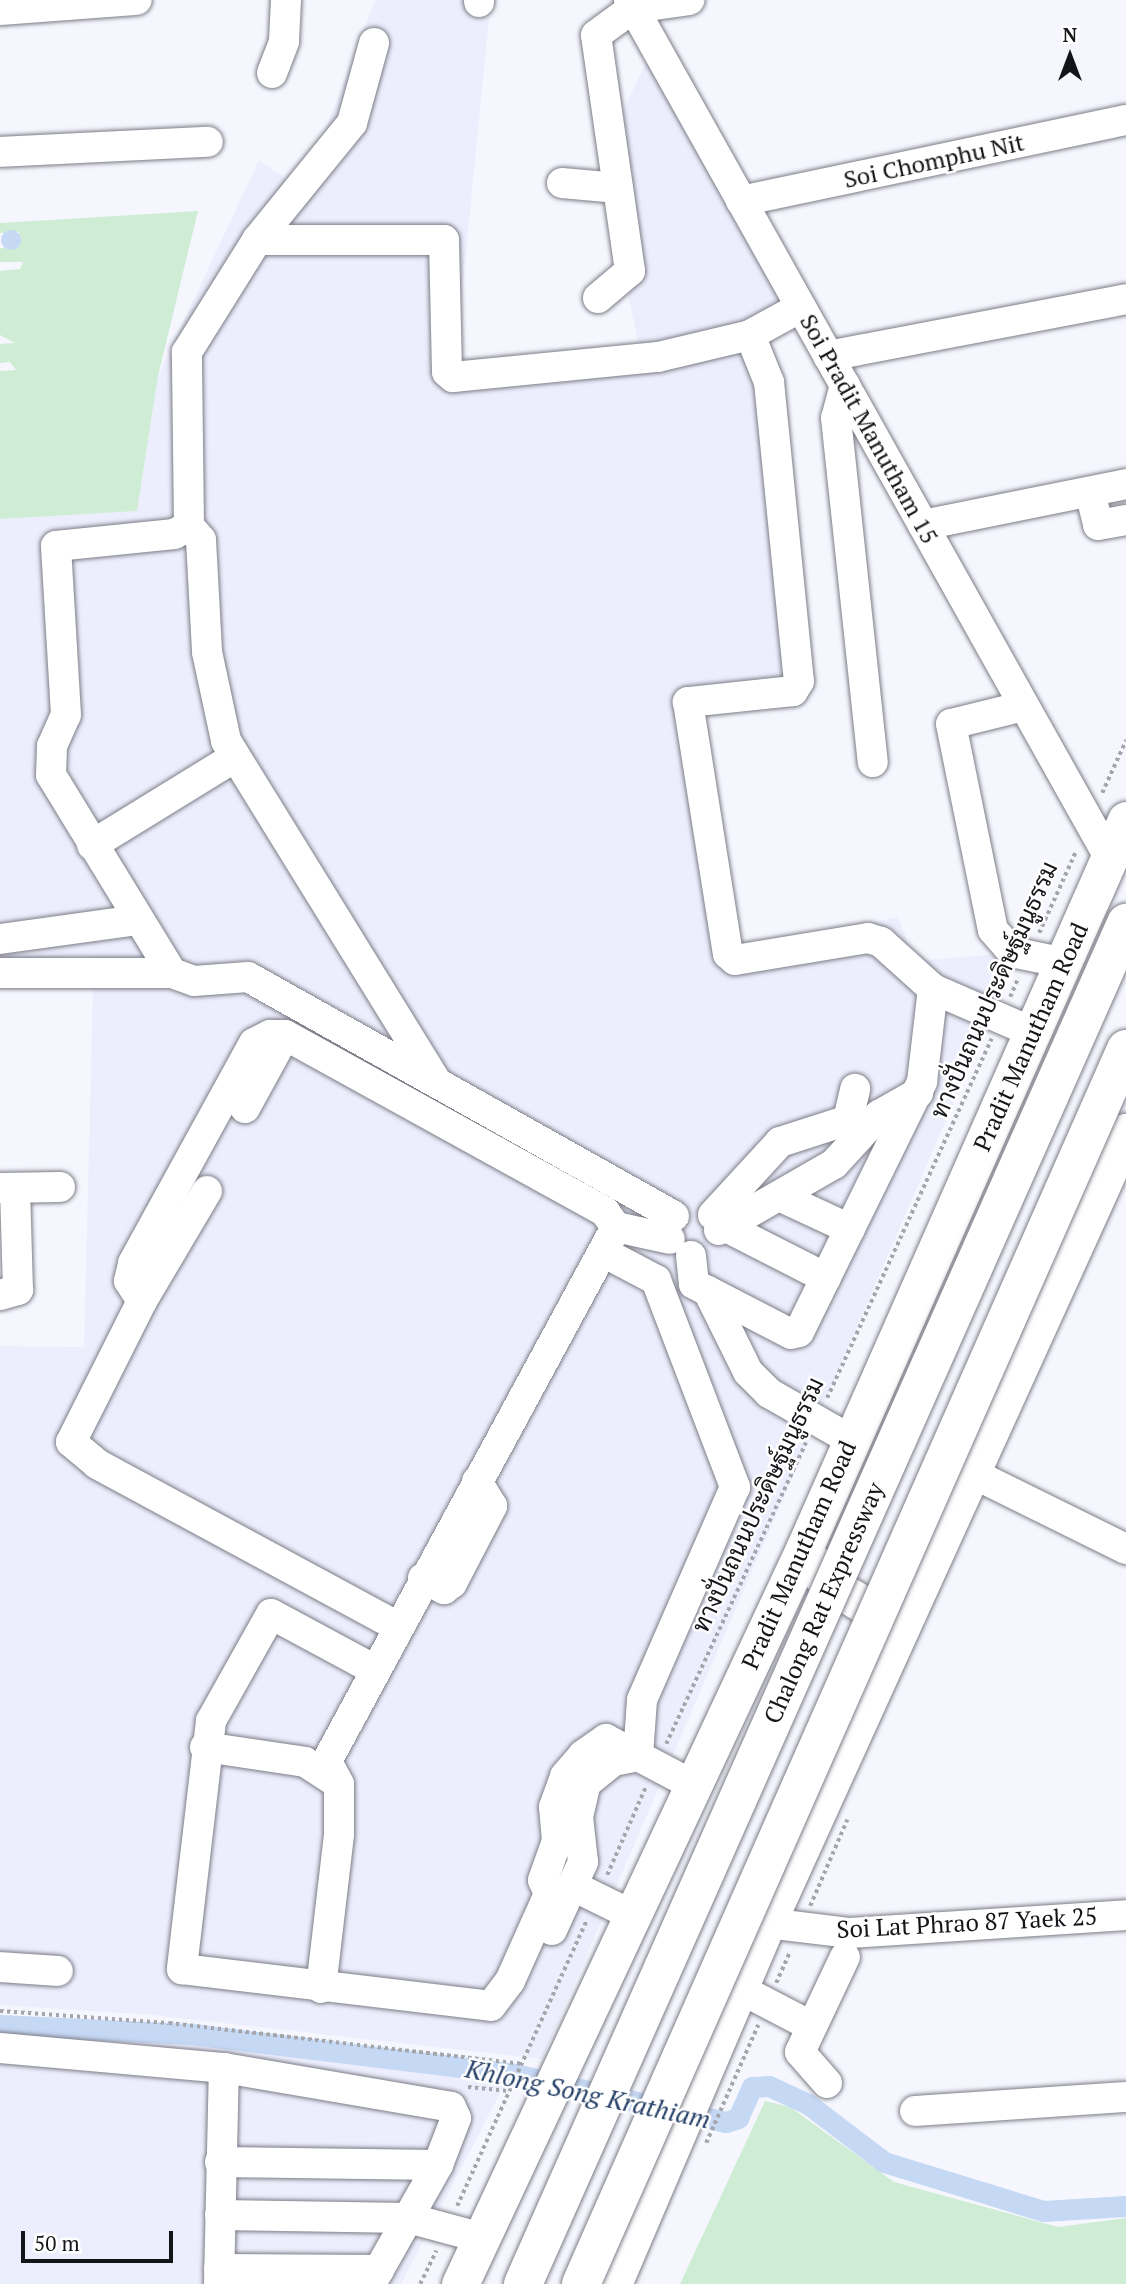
<!DOCTYPE html>
<meta charset="utf-8">
<style>
body{margin:0}
#map{position:relative;width:1126px;height:2284px;overflow:hidden;background:#f6f7fe;font-family:"PT Serif",Sarabun,serif}
div>[style]{position:absolute}
.built>*{inset:0;background:#edeefd}
.green>*{inset:0;background:#cfecd5}
.water>*{inset:0;background:#c5d8f4}
.round{border-radius:50%}
.canal>*{height:21px;margin:-10.5px;padding:0 10.5px;transform-origin:10.5px;border-radius:10.5px;background:#c5d8f4}
.path>*{height:3.5px;margin-top:-1.75px;transform-origin:0;background:repeating-linear-gradient(90deg,#a5a6ac 0 3.5px,transparent 0 7px)}
.roads{filter:drop-shadow(0 0 2px #7c7d87) drop-shadow(0 0 2px #7c7d87)}
.minor>*{height:30px;margin:-15px;padding:0 15px;transform-origin:15px;border-radius:15px;background:#fff}
.major>*{height:37px;margin:-18.5px;padding:0 18.5px;transform-origin:18.5px;border-radius:18.5px;background:#fff}
.bridges{filter:drop-shadow(0 0 2px #7c7d87) drop-shadow(0 0 2px #7c7d87)}
.highway-bridge>*{height:38px;margin:-19px;padding:0 19px;transform-origin:19px;border-radius:19px;background:#fff}
span{translate:-50% -50%;white-space:nowrap;text-align:center;line-height:1.15;-webkit-text-stroke:5px #fff;paint-order:stroke}
.street-label{font-size:24px;color:#141518}
.water-label{font-size:26px;color:#284269;font-style:italic}
.north{position:absolute;left:1035px;top:21px;width:70px;height:70px;-webkit-text-stroke:5px #fff;paint-order:stroke;rotate:0deg;font-size:19px;font-weight:700;line-height:28px;text-align:center;color:#141518}
.north::after{content:'';display:block;margin:auto;width:24px;height:32px;background:#141518;clip-path:polygon(50% 0,100% 100%,50% 72%,0 100%)}
.scale{position:absolute;left:21px;top:2231px;width:152px;height:32px;box-sizing:border-box;border:4px solid #141518;border-top:0;padding-left:9px;font-size:21px;line-height:24px;white-space:nowrap;color:#141518;-webkit-text-stroke:5px #fff;paint-order:stroke}
</style>
<div id="map">
<div class="built">
<div style="clip-path:polygon(375px 0,491px 0,455px 364px,639px 347px,592px 116px,623px 110px,648px 59px,795px 325px,764px 338px,809px 686px,695px 708px,739px 951px,898px 917px,915px 961px,999px 954px,1000px 995px,542px 2059px,153px 2015px,0 2005px,0 1346px,84px 1347px,93px 985px,89px 956px,0 959px,0 519px,137px 511px,158px 376px,259px 160px,291px 183px,316px 154px)"></div>
<div style="clip-path:polygon(0 2031px,196px 2044px,507px 2080px,401px 2284px,0 2284px)"></div>
</div>
<div class="green">
<div style="clip-path:polygon(198px 211px,158px 376px,137px 511px,0 519px,0 371px,16px 370px,10px 362px,0 363px,0 344px,15px 343px,0 335px,0 271px,20px 269px,23px 262px,0 262px,0 248px,19px 247px,19px 232px,0 233px,0 223px)"></div>
<div style="clip-path:polygon(765px 2101px,790px 2107px,894px 2182px,1058px 2227px,1126px 2218px,1126px 2284px,680px 2284px)"></div>
</div>
<div class="water">
<div class="round" style="left:1px;top:230px;width:20px;height:20px"></div>
</div>
<div class="canal">
<div style="left:0;top:2025px;width:191px;rotate:2.7deg"></div>
<div style="left:191px;top:2034px;width:321px;rotate:7deg"></div>
<div style="left:510px;top:2073px;width:221px;rotate:12.8deg"></div>
<div style="left:726px;top:2122px;width:13px;rotate:-18deg"></div>
<div style="left:738px;top:2118px;width:34px;rotate:-66deg"></div>
<div style="left:752px;top:2087px;width:17px;rotate:-3deg"></div>
<div style="left:769px;top:2086px;width:43px;rotate:24.8deg"></div>
<div style="left:808px;top:2104px;width:96px;rotate:37.3deg"></div>
<div style="left:884px;top:2162px;width:166px;rotate:17.1deg"></div>
<div style="left:1043px;top:2211px;width:83px;rotate:-3.4deg"></div>
</div>
<div class="path">
<div style="left:1102px;top:793px;width:58px;rotate:-65.6deg"></div>
<div style="left:1039px;top:933px;width:90px;rotate:-65.7deg"></div>
<div style="left:1010px;top:997px;width:21px;rotate:-67deg"></div>
<div style="left:827px;top:1398px;width:395px;rotate:-65.4deg"></div>
<div style="left:666px;top:1744px;width:332px;rotate:-65.1deg"></div>
<div style="left:607px;top:1875px;width:97px;rotate:-66.3deg"></div>
<div style="left:810px;top:1906px;width:94px;rotate:-66.7deg"></div>
<div style="left:776px;top:1983px;width:35px;rotate:-66deg"></div>
<div style="left:0;top:2011px;width:169px;rotate:4.1deg"></div>
<div style="left:169px;top:2023px;width:355px;rotate:6.6deg"></div>
<div style="left:468px;top:2087px;width:41px;rotate:5.6deg"></div>
<div style="left:706px;top:2143px;width:129px;rotate:-66.2deg"></div>
<div style="left:457px;top:2206px;width:314px;rotate:-65.6deg"></div>
<div style="left:420px;top:2284px;width:37px;rotate:-64deg"></div>
</div>
<div class="roads">
<div class="minor">
<div style="left:479px;top:0;width:2px;rotate:90deg"></div>
<div style="left:629px;top:0;width:982px;rotate:60.75deg"></div>
<div style="left:0;top:10px;width:137px;rotate:-4.2deg"></div>
<div style="left:272px;top:73px;width:34px;rotate:-69deg"></div>
<div style="left:284px;top:41px;width:41px;rotate:-87.2deg"></div>
<div style="left:0;top:152px;width:208px;rotate:-2.8deg"></div>
<div style="left:562px;top:183px;width:56px;rotate:5.1deg"></div>
<div style="left:741px;top:201px;width:393px;rotate:-11.9deg"></div>
<div style="left:257px;top:240px;width:151px;rotate:-50.9deg"></div>
<div style="left:352px;top:123px;width:83px;rotate:-74.6deg"></div>
<div style="left:598px;top:298px;width:42px;rotate:-40.2deg"></div>
<div style="left:630px;top:271px;width:238px;rotate:-98.2deg"></div>
<div style="left:596px;top:35px;width:46px;rotate:-36.1deg"></div>
<div style="left:633px;top:8px;width:57px;rotate:-8.1deg"></div>
<div style="left:750px;top:335px;width:51px;rotate:68deg"></div>
<div style="left:769px;top:382px;width:301px;rotate:84.3deg"></div>
<div style="left:799px;top:681px;width:12px;rotate:121deg"></div>
<div style="left:793px;top:691px;width:106px;rotate:174deg"></div>
<div style="left:688px;top:702px;width:255px;rotate:81deg"></div>
<div style="left:728px;top:954px;width:9px;rotate:41deg"></div>
<div style="left:735px;top:960px;width:135px;rotate:-9.4deg"></div>
<div style="left:868px;top:938px;width:14px;rotate:17deg"></div>
<div style="left:881px;top:942px;width:70px;rotate:42.1deg"></div>
<div style="left:933px;top:989px;width:110px;rotate:23.5deg"></div>
<div style="left:828px;top:356px;width:303px;rotate:-10.8deg"></div>
<div style="left:845px;top:385px;width:34px;rotate:105deg"></div>
<div style="left:836px;top:418px;width:346px;rotate:83.9deg"></div>
<div style="left:1090px;top:492px;width:34px;rotate:76deg"></div>
<div style="left:1098px;top:525px;width:28px;rotate:-10deg"></div>
<div style="left:923px;top:525px;width:207px;rotate:-11.4deg"></div>
<div style="left:189px;top:526px;width:18px;rotate:49deg"></div>
<div style="left:201px;top:540px;width:112px;rotate:86.9deg"></div>
<div style="left:207px;top:652px;width:91px;rotate:77.9deg"></div>
<div style="left:226px;top:741px;width:400px;rotate:58.3deg"></div>
<div style="left:1024px;top:706px;width:75px;rotate:166.1deg"></div>
<div style="left:951px;top:724px;width:210px;rotate:78.5deg"></div>
<div style="left:993px;top:930px;width:29px;rotate:49deg"></div>
<div style="left:1012px;top:952px;width:54px;rotate:11.7deg"></div>
<div style="left:92px;top:845px;width:168px;rotate:-31.6deg"></div>
<div style="left:0;top:939px;width:138px;rotate:-7.9deg"></div>
<div style="left:0;top:973px;width:172px"></div>
<div style="left:245px;top:1108px;width:83px;rotate:-61.3deg"></div>
<div style="left:0;top:1188px;width:60px;rotate:-1deg"></div>
<div style="left:207px;top:1191px;width:128px;rotate:120.6deg"></div>
<div style="left:142px;top:1301px;width:158px;rotate:116.7deg"></div>
<div style="left:71px;top:1442px;width:34px;rotate:40deg"></div>
<div style="left:97px;top:1464px;width:342px;rotate:28.4deg"></div>
<div style="left:781px;top:1197px;width:76px;rotate:24.9deg"></div>
<div style="left:713px;top:1215px;width:99px;rotate:-47.5deg"></div>
<div style="left:780px;top:1142px;width:71px;rotate:-17.9deg"></div>
<div style="left:848px;top:1120px;width:32px;rotate:-77deg"></div>
<div style="left:674px;top:1216px;width:488px;rotate:-150.7deg"></div>
<div style="left:248px;top:977px;width:54px;rotate:175.8deg"></div>
<div style="left:194px;top:981px;width:23px;rotate:-160deg"></div>
<div style="left:172px;top:973px;width:232px;rotate:-121.4deg"></div>
<div style="left:51px;top:775px;width:29px;rotate:-88deg"></div>
<div style="left:52px;top:746px;width:34px;rotate:-66deg"></div>
<div style="left:66px;top:715px;width:169px;rotate:-93.4deg"></div>
<div style="left:56px;top:546px;width:119px;rotate:-5.8deg"></div>
<div style="left:174px;top:534px;width:17px;rotate:-28deg"></div>
<div style="left:189px;top:526px;width:174px;rotate:-90.7deg"></div>
<div style="left:187px;top:352px;width:132px;rotate:-58deg"></div>
<div style="left:257px;top:240px;width:187px"></div>
<div style="left:444px;top:240px;width:132px;rotate:88.7deg"></div>
<div style="left:447px;top:372px;width:8px;rotate:40deg"></div>
<div style="left:453px;top:377px;width:206px;rotate:-5.6deg"></div>
<div style="left:658px;top:357px;width:95px;rotate:-13.4deg"></div>
<div style="left:750px;top:335px;width:58px;rotate:-28.8deg"></div>
<div style="left:726px;top:1227px;width:112px;rotate:27deg"></div>
<div style="left:719px;top:1230px;width:133px;rotate:-29.9deg"></div>
<div style="left:834px;top:1164px;width:67px;rotate:-47.4deg"></div>
<div style="left:879px;top:1115px;width:45px;rotate:-29.4deg"></div>
<div style="left:603px;top:1252px;width:60px;rotate:27.8deg"></div>
<div style="left:656px;top:1280px;width:222px;rotate:69.1deg"></div>
<div style="left:735px;top:1487px;width:232px;rotate:113.6deg"></div>
<div style="left:642px;top:1700px;width:56px;rotate:94.1deg"></div>
<div style="left:691px;top:1256px;width:28px;rotate:84deg"></div>
<div style="left:694px;top:1284px;width:16px;rotate:27deg"></div>
<div style="left:708px;top:1291px;width:90px;rotate:63.7deg"></div>
<div style="left:748px;top:1372px;width:30px;rotate:45deg"></div>
<div style="left:769px;top:1393px;width:95px;rotate:29.8deg"></div>
<div style="left:708px;top:1291px;width:93px;rotate:27.4deg"></div>
<div style="left:791px;top:1334px;width:8px;rotate:-14deg"></div>
<div style="left:799px;top:1332px;width:279px;rotate:-63.8deg"></div>
<div style="left:922px;top:1082px;width:94px;rotate:-83.3deg"></div>
<div style="left:0;top:1295px;width:19px;rotate:-16deg"></div>
<div style="left:18px;top:1290px;width:102px;rotate:-91.7deg"></div>
<div style="left:142px;top:1301px;width:24px;rotate:-123deg"></div>
<div style="left:129px;top:1281px;width:18px;rotate:-77deg"></div>
<div style="left:133px;top:1263px;width:251px;rotate:-61.2deg"></div>
<div style="left:254px;top:1043px;width:18px;rotate:-27deg"></div>
<div style="left:270px;top:1035px;width:15px"></div>
<div style="left:285px;top:1035px;width:366px;rotate:28.9deg"></div>
<div style="left:605px;top:1212px;width:19px;rotate:54deg"></div>
<div style="left:616px;top:1227px;width:55px;rotate:12.5deg"></div>
<div style="left:972px;top:1473px;width:172px;rotate:26.3deg"></div>
<div style="left:423px;top:1578px;width:24px;rotate:28deg"></div>
<div style="left:444px;top:1589px;width:10px;rotate:-37deg"></div>
<div style="left:452px;top:1583px;width:87px;rotate:-62.5deg"></div>
<div style="left:492px;top:1506px;width:29px;rotate:-121deg"></div>
<div style="left:375px;top:1670px;width:118px;rotate:-151.7deg"></div>
<div style="left:271px;top:1614px;width:123px;rotate:119.3deg"></div>
<div style="left:211px;top:1721px;width:250px;rotate:96.7deg"></div>
<div style="left:182px;top:1969px;width:311px;rotate:6.8deg"></div>
<div style="left:491px;top:2006px;width:31px;rotate:-53deg"></div>
<div style="left:510px;top:1981px;width:95px;rotate:-65.9deg"></div>
<div style="left:549px;top:1894px;width:15px;rotate:-113deg"></div>
<div style="left:543px;top:1880px;width:41px;rotate:-70.3deg"></div>
<div style="left:557px;top:1841px;width:34px;rotate:-95deg"></div>
<div style="left:554px;top:1807px;width:33px;rotate:-70deg"></div>
<div style="left:565px;top:1776px;width:28px;rotate:-49deg"></div>
<div style="left:583px;top:1755px;width:28px;rotate:-35deg"></div>
<div style="left:606px;top:1739px;width:96px;rotate:27.9deg"></div>
<div style="left:205px;top:1747px;width:101px;rotate:8.5deg"></div>
<div style="left:305px;top:1762px;width:40px;rotate:32.9deg"></div>
<div style="left:573px;top:1886px;width:64px;rotate:26.2deg"></div>
<div style="left:767px;top:1923px;width:84px;rotate:6.9deg"></div>
<div style="left:850px;top:1933px;width:277px;rotate:-3.7deg"></div>
<div style="left:552px;top:1930px;width:75px;rotate:-65.5deg"></div>
<div style="left:583px;top:1862px;width:45px;rotate:-96.3deg"></div>
<div style="left:578px;top:1817px;width:35px;rotate:-77deg"></div>
<div style="left:586px;top:1783px;width:35px;rotate:-39deg"></div>
<div style="left:613px;top:1761px;width:25px;rotate:-11deg"></div>
<div style="left:0;top:1967px;width:58px;rotate:3.9deg"></div>
<div style="left:321px;top:1988px;width:155px;rotate:-83.3deg"></div>
<div style="left:339px;top:1834px;width:50px;rotate:-90deg"></div>
<div style="left:339px;top:1784px;width:26px;rotate:-118deg"></div>
<div style="left:327px;top:1761px;width:607px;rotate:-61.58deg"></div>
<div style="left:740px;top:1989px;width:80px;rotate:27.5deg"></div>
<div style="left:0;top:2048px;width:225px;rotate:5.1deg"></div>
<div style="left:224px;top:2068px;width:230px;rotate:9.7deg"></div>
<div style="left:451px;top:2107px;width:12px;rotate:66deg"></div>
<div style="left:456px;top:2118px;width:50px;rotate:111deg"></div>
<div style="left:438px;top:2165px;width:137px;rotate:119.4deg"></div>
<div style="left:827px;top:2083px;width:41px;rotate:-131.1deg"></div>
<div style="left:800px;top:2052px;width:105px;rotate:-64.7deg"></div>
<div style="left:915px;top:2111px;width:211px;rotate:-3.8deg"></div>
<div style="left:220px;top:2162px;width:218px;rotate:0.8deg"></div>
<div style="left:220px;top:2215px;width:188px;rotate:0.9deg"></div>
<div style="left:408px;top:2218px;width:77px;rotate:15.1deg"></div>
<div style="left:219px;top:2269px;width:160px;rotate:0.4deg"></div>
<div style="left:219px;top:2284px;width:216px;rotate:-88.7deg"></div>
</div>
<div class="major">
<div style="left:813px;top:1562px;width:24px;rotate:57deg"></div>
<div style="left:826px;top:1582px;width:52px;rotate:31deg"></div>
<div style="left:871px;top:1609px;width:22px"></div>
<div style="left:893px;top:1609px;width:15px;rotate:-37deg"></div>
<div style="left:460px;top:2284px;width:812px;rotate:-64.92deg"></div>
<div style="left:804px;top:1549px;width:797px;rotate:-66.17deg"></div>
<div style="left:613px;top:2284px;width:392px;rotate:-66.9deg"></div>
<div style="left:767px;top:1923px;width:869px;rotate:-65.59deg"></div>
</div>
</div>
<div class="bridges">
<div class="highway-bridge">
<div style="left:523px;top:2284px;width:1489px;rotate:-66.1deg"></div>
<div style="left:581px;top:2284px;width:1350px;rotate:-66.19deg"></div>
</div>
</div>
<div class="street-label">
<span style="left:934px;top:161px;rotate:-12deg">Soi Chomphu Nit</span>
<span style="left:869px;top:429px;rotate:61deg">Soi Pradit Manutham 15</span>
<span style="left:994px;top:990px;rotate:-66deg">ทางปั่นถนนประดิษฐ์มนูธรรม</span>
<span style="left:1031px;top:1037px;rotate:-66deg">Pradit Manutham Road</span>
<span style="left:758px;top:1505px;rotate:-65deg">ทางปั่นถนนประดิษฐ์มนูธรรม</span>
<span style="left:799px;top:1555px;rotate:-66deg">Pradit Manutham Road</span>
<span style="left:824px;top:1603px;rotate:-66deg">Chalong Rat Expressway</span>
<span style="left:967px;top:1923px;rotate:-3deg">Soi Lat Phrao 87 Yaek 25</span>
</div>
<div class="water-label">
<span style="left:588px;top:2094px;rotate:12deg">Khlong Song Krathiam</span>
</div>
<div class="north">N</div>
<div class="scale">50 m</div>
</div>
